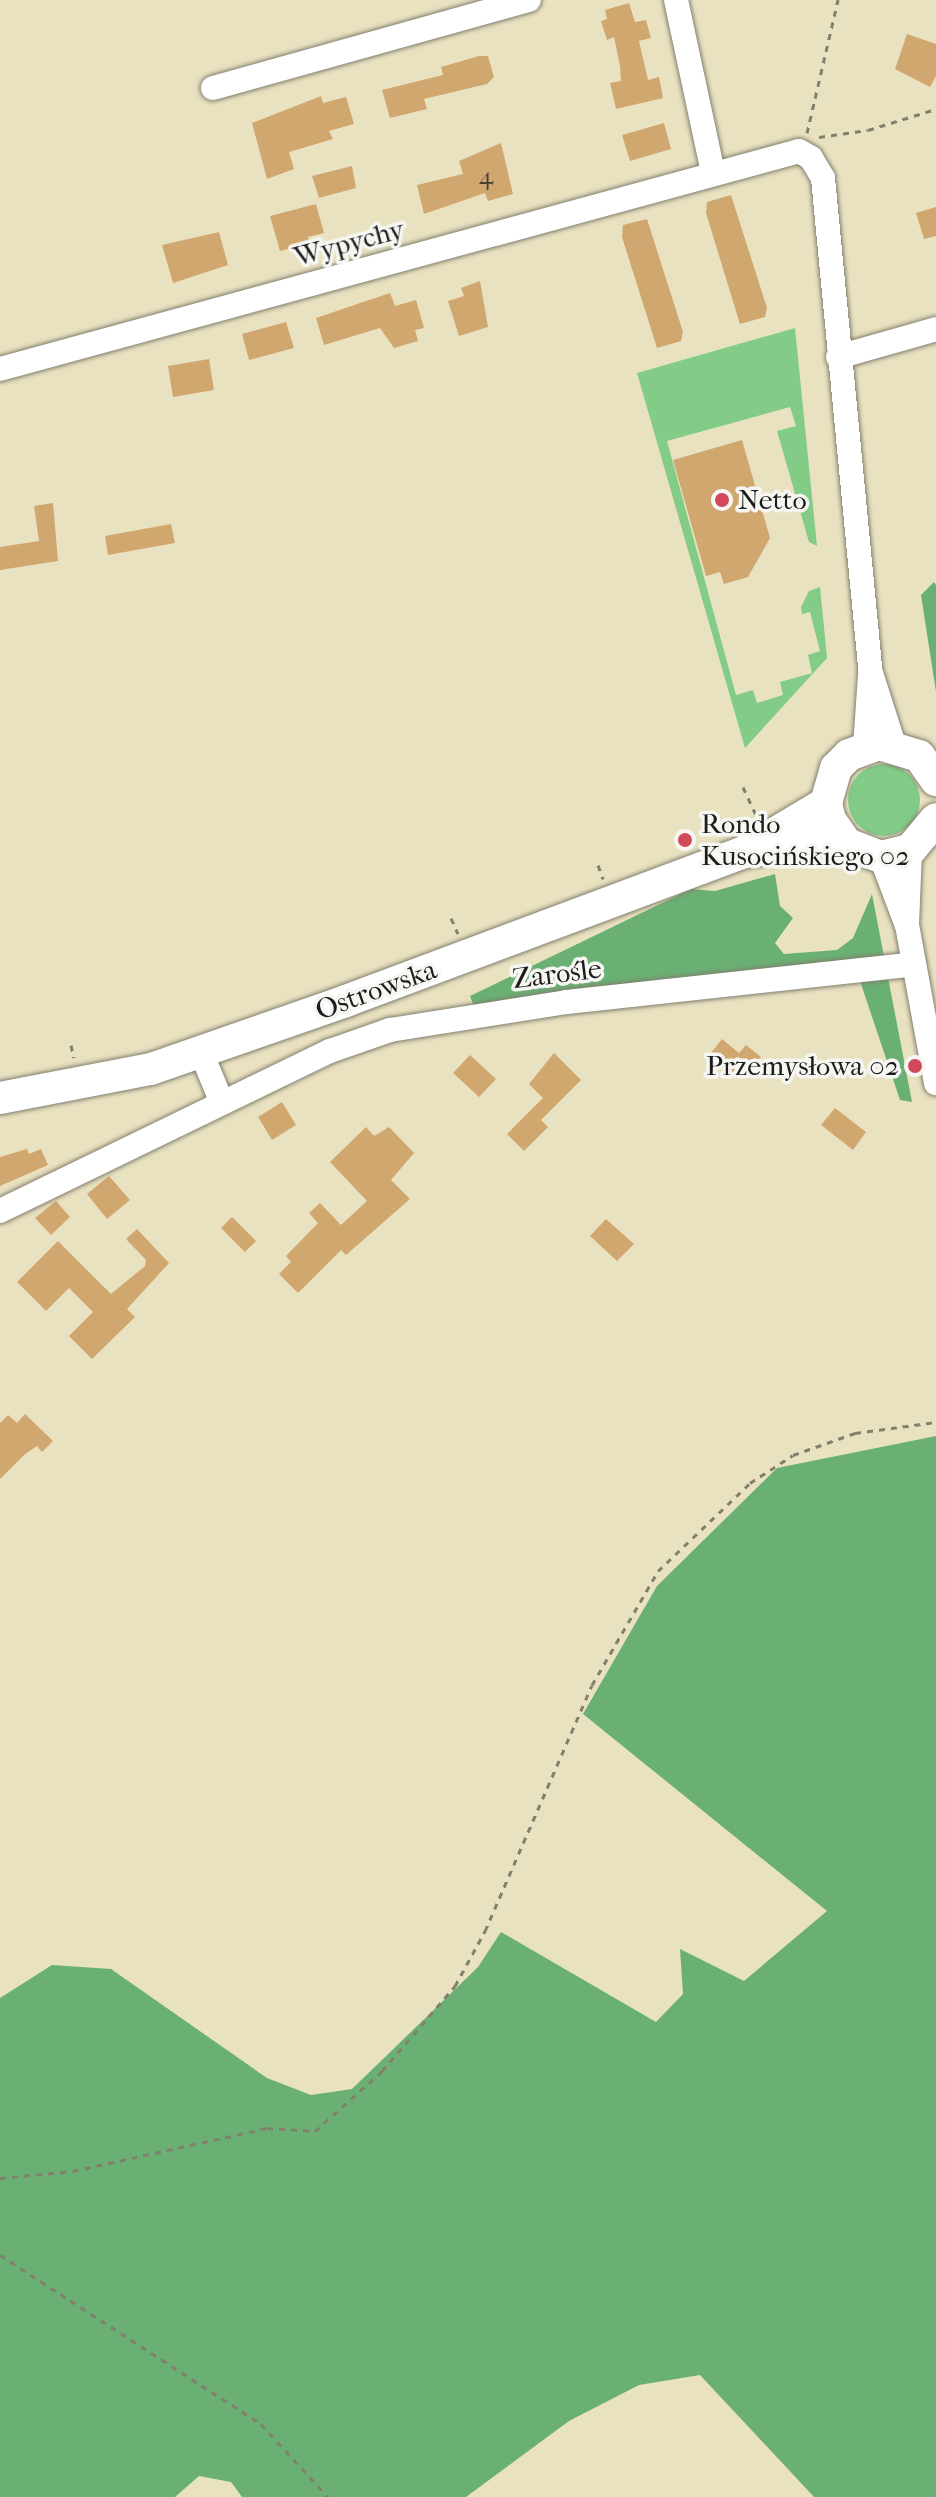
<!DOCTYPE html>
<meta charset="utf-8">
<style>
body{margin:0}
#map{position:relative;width:936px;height:2497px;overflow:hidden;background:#e9e2c1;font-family:"IM FELL French Canon",serif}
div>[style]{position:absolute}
.green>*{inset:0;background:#83cc88}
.round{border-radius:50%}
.forest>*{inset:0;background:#6ab074}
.building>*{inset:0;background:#d1a770}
.path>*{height:3px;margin-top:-1.5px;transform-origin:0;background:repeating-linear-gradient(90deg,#827f6e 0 6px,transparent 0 12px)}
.roads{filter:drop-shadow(0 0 2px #827f6e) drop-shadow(0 0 2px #827f6e)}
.minor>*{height:24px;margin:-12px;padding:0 12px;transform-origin:12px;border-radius:12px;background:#fff}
.major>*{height:32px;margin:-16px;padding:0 16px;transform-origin:16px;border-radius:16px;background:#fff}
.dots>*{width:22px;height:22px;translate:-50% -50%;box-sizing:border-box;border:4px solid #f6f6f2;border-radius:50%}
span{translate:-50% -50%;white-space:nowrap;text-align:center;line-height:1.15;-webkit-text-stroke:7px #f6f6f2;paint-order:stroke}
.number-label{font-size:24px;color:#493f31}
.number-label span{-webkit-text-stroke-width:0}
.street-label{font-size:28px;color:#1c1c1c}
.poi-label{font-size:28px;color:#1c1c1c}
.left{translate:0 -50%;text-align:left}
.right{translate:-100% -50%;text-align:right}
</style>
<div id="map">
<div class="green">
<div style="clip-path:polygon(795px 328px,817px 546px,809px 542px,777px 431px,796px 426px,790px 407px,667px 441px,736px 695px,753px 690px,757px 703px,783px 695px,780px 682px,812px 673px,808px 655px,820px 651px,810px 612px,802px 614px,801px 607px,809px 591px,820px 587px,827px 658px,745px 748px,637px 373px)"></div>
<div class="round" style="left:848px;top:764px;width:72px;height:72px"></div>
</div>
<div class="forest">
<div style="clip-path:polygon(934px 582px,936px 585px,936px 692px,921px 595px)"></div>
<div style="clip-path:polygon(775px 874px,780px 906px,793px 918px,775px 943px,784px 954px,837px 950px,853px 938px,872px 894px,912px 1102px,900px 1100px,860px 981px,476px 1012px,470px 996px,691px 889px,715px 891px)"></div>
<div style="clip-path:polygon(936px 1436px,936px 2497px,814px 2497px,700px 2375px,639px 2385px,569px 2421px,466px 2497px,242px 2497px,231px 2482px,199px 2476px,175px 2497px,0 2497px,0 1998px,52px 1965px,111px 1969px,267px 2078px,311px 2095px,352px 2089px,478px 1967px,501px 1932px,656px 2022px,683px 1994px,680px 1949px,744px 1981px,827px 1911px,583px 1714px,657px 1586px,777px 1468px)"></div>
</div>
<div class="building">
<div style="clip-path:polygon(629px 3px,635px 22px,646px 20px,651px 38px,639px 41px,648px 80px,659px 77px,663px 98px,616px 109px,610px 83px,621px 81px,620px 66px,614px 37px,607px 40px,601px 21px,607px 19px,605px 10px)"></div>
<div style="clip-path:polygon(907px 34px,936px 44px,936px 76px,930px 87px,895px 69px)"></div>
<div style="clip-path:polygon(479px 56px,488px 56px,494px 77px,487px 84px,424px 99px,427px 109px,390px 118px,382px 90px,443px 75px,441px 67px)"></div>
<div style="clip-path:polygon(321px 96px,323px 103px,346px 97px,354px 124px,329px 131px,333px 139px,289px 152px,294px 169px,267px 179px,252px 123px)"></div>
<div style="clip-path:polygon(664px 123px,671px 149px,630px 161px,622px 135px)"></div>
<div style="clip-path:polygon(501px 143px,513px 194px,488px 201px,485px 193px,424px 214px,417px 185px,463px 174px,459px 161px)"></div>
<div style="clip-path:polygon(352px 166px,356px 188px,319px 198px,312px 176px)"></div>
<div style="clip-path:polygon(731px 195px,767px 308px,765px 317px,740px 324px,706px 213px,707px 202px)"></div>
<div style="clip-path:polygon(316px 204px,324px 233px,308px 237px,310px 243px,280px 251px,270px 216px)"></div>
<div style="clip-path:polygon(936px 207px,936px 236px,924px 239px,916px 213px)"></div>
<div style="clip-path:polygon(647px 219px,683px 332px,681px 341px,657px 348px,622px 237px,623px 225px)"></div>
<div style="clip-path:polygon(219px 232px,228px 265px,173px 283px,162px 245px)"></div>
<div style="clip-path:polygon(480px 281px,488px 327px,459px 336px,448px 301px,464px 296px,461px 288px)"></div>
<div style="clip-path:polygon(390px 293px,395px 306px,416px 300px,424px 328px,415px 330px,418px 341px,394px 348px,380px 328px,324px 345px,316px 318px)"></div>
<div style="clip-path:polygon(286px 322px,294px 348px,249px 360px,242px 334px)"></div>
<div style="clip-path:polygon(209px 359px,214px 390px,173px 397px,168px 366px)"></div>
<div style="clip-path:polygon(742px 440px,770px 538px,748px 577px,724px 584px,720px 572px,706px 576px,673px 460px)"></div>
<div style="clip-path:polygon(53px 503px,58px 561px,0 570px,0 547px,39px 541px,34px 506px)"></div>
<div style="clip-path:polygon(171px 524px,175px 543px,108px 555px,105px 536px)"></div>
<div style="clip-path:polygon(722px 1039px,739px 1053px,746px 1045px,761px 1057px,737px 1079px,707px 1058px)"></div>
<div style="clip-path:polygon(554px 1053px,581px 1080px,541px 1120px,548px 1127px,524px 1151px,507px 1134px,543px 1098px,529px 1084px)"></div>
<div style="clip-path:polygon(470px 1055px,496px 1079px,479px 1097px,453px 1073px)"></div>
<div style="clip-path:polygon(282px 1102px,296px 1125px,272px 1140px,258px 1117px)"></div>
<div style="clip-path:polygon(835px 1108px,866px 1132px,853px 1150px,821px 1125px)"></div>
<div style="clip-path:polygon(366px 1127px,374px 1136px,389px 1127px,414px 1153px,391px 1180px,410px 1199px,346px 1255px,341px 1250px,298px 1293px,279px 1274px,291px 1262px,286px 1256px,318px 1223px,309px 1213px,320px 1203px,341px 1225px,367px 1201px,330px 1162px)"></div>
<div style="clip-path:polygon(27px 1149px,29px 1154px,41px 1149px,48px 1165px,0 1186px,0 1157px)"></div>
<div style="clip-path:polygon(109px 1176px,130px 1200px,107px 1219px,87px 1194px)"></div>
<div style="clip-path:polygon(56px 1201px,70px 1217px,51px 1235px,35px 1218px)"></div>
<div style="clip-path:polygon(232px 1217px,256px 1241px,245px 1252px,221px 1228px)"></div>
<div style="clip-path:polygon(606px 1219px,634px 1244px,617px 1261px,590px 1236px)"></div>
<div style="clip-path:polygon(137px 1229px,169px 1263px,127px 1309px,135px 1317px,92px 1359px,69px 1336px,93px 1312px,69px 1288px,46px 1311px,17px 1282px,58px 1241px,111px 1294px,145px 1266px,146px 1260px,126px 1239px)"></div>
<div style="clip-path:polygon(25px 1414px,53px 1441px,42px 1452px,37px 1446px,24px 1455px,0 1479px,0 1423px,8px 1415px,17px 1423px)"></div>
</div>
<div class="path">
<div style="left:807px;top:133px;width:137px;rotate:-76.9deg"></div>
<div style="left:819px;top:137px;width:49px;rotate:-8.1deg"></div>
<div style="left:868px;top:130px;width:71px;rotate:-17.2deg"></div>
<div style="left:743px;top:787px;width:31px;rotate:65deg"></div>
<div style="left:598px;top:865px;width:15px;rotate:70deg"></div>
<div style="left:451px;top:918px;width:17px;rotate:66deg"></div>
<div style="left:71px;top:1045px;width:13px;rotate:77deg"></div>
<div style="left:0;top:2178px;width:73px;rotate:-5.5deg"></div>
<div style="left:73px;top:2171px;width:199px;rotate:-12.5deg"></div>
<div style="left:267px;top:2128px;width:48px;rotate:3.6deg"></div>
<div style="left:315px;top:2131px;width:90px;rotate:-41.8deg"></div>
<div style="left:382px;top:2071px;width:112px;rotate:-49.3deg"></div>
<div style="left:455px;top:1986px;width:63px;rotate:-61.4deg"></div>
<div style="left:485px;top:1931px;width:268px;rotate:-66.5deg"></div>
<div style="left:592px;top:1685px;width:132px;rotate:-59.9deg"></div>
<div style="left:658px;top:1571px;width:127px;rotate:-43.7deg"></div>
<div style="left:750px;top:1483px;width:51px;rotate:-33.1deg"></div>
<div style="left:793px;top:1455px;width:66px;rotate:-19.5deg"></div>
<div style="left:855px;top:1433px;width:82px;rotate:-7.7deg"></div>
<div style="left:0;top:2255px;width:311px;rotate:32.9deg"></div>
<div style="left:261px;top:2424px;width:99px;rotate:47.5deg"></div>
</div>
<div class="roads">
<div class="minor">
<div style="left:676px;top:0;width:177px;rotate:77.9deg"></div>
<div style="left:213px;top:88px;width:328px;rotate:-15.6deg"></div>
<div style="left:838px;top:357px;width:102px;rotate:-15.9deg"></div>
<div style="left:0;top:369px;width:828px;rotate:-15.26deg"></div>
<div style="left:799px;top:151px;width:14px;rotate:30deg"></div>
<div style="left:811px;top:158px;width:23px;rotate:59deg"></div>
<div style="left:823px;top:178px;width:497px;rotate:84.5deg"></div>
<div style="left:871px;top:673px;width:76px;rotate:72.3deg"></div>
<div style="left:865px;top:747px;width:72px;rotate:-86deg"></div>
<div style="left:910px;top:850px;width:75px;rotate:92.3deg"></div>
<div style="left:907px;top:925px;width:161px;rotate:79.6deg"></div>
<div style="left:881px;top:857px;width:71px;rotate:69.3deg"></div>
<div style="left:201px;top:1052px;width:55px;rotate:67.6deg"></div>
<div style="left:0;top:1211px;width:367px;rotate:-25.9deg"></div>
<div style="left:330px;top:1051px;width:64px;rotate:-19.3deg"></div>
<div style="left:390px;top:1030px;width:179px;rotate:-9deg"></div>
<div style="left:567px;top:1002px;width:349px;rotate:-6.2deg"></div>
</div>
<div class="major">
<div style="left:936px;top:780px;width:29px;rotate:-125deg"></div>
<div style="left:919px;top:756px;width:42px;rotate:-163.3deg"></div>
<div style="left:879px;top:744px;width:32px;rotate:160deg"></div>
<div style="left:849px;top:755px;width:18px;rotate:135deg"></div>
<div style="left:836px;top:768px;width:36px;rotate:106deg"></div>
<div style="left:826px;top:803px;width:17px;rotate:77deg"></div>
<div style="left:830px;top:820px;width:29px;rotate:55deg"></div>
<div style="left:847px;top:844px;width:36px;rotate:21deg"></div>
<div style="left:881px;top:857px;width:30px;rotate:-14deg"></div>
<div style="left:910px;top:850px;width:40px;rotate:-50deg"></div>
<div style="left:752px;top:851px;width:87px;rotate:-10.5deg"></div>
<div style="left:0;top:1098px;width:154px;rotate:-10.9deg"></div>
<div style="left:151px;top:1069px;width:207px;rotate:-19.2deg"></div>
<div style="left:346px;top:1001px;width:425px;rotate:-20.5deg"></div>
<div style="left:744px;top:852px;width:96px;rotate:-30.9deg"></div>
</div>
</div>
<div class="dots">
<div style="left:722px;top:500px;background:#d1495b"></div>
<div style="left:685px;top:840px;background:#d1495b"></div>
<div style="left:915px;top:1066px;background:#d1495b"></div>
</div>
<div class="number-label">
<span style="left:486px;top:177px">4</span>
</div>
<div class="street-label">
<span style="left:349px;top:243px;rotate:-15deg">Wypychy</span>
<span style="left:557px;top:974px;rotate:-7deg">Zarośle</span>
<span style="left:376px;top:990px;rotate:-20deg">Ostrowska</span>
</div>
<div class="poi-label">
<span class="left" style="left:738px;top:500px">Netto</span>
<span class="left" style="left:701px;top:840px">Rondo<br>Kusocińskiego 02</span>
<span class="right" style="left:899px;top:1066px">Przemysłowa 02</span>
</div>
</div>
